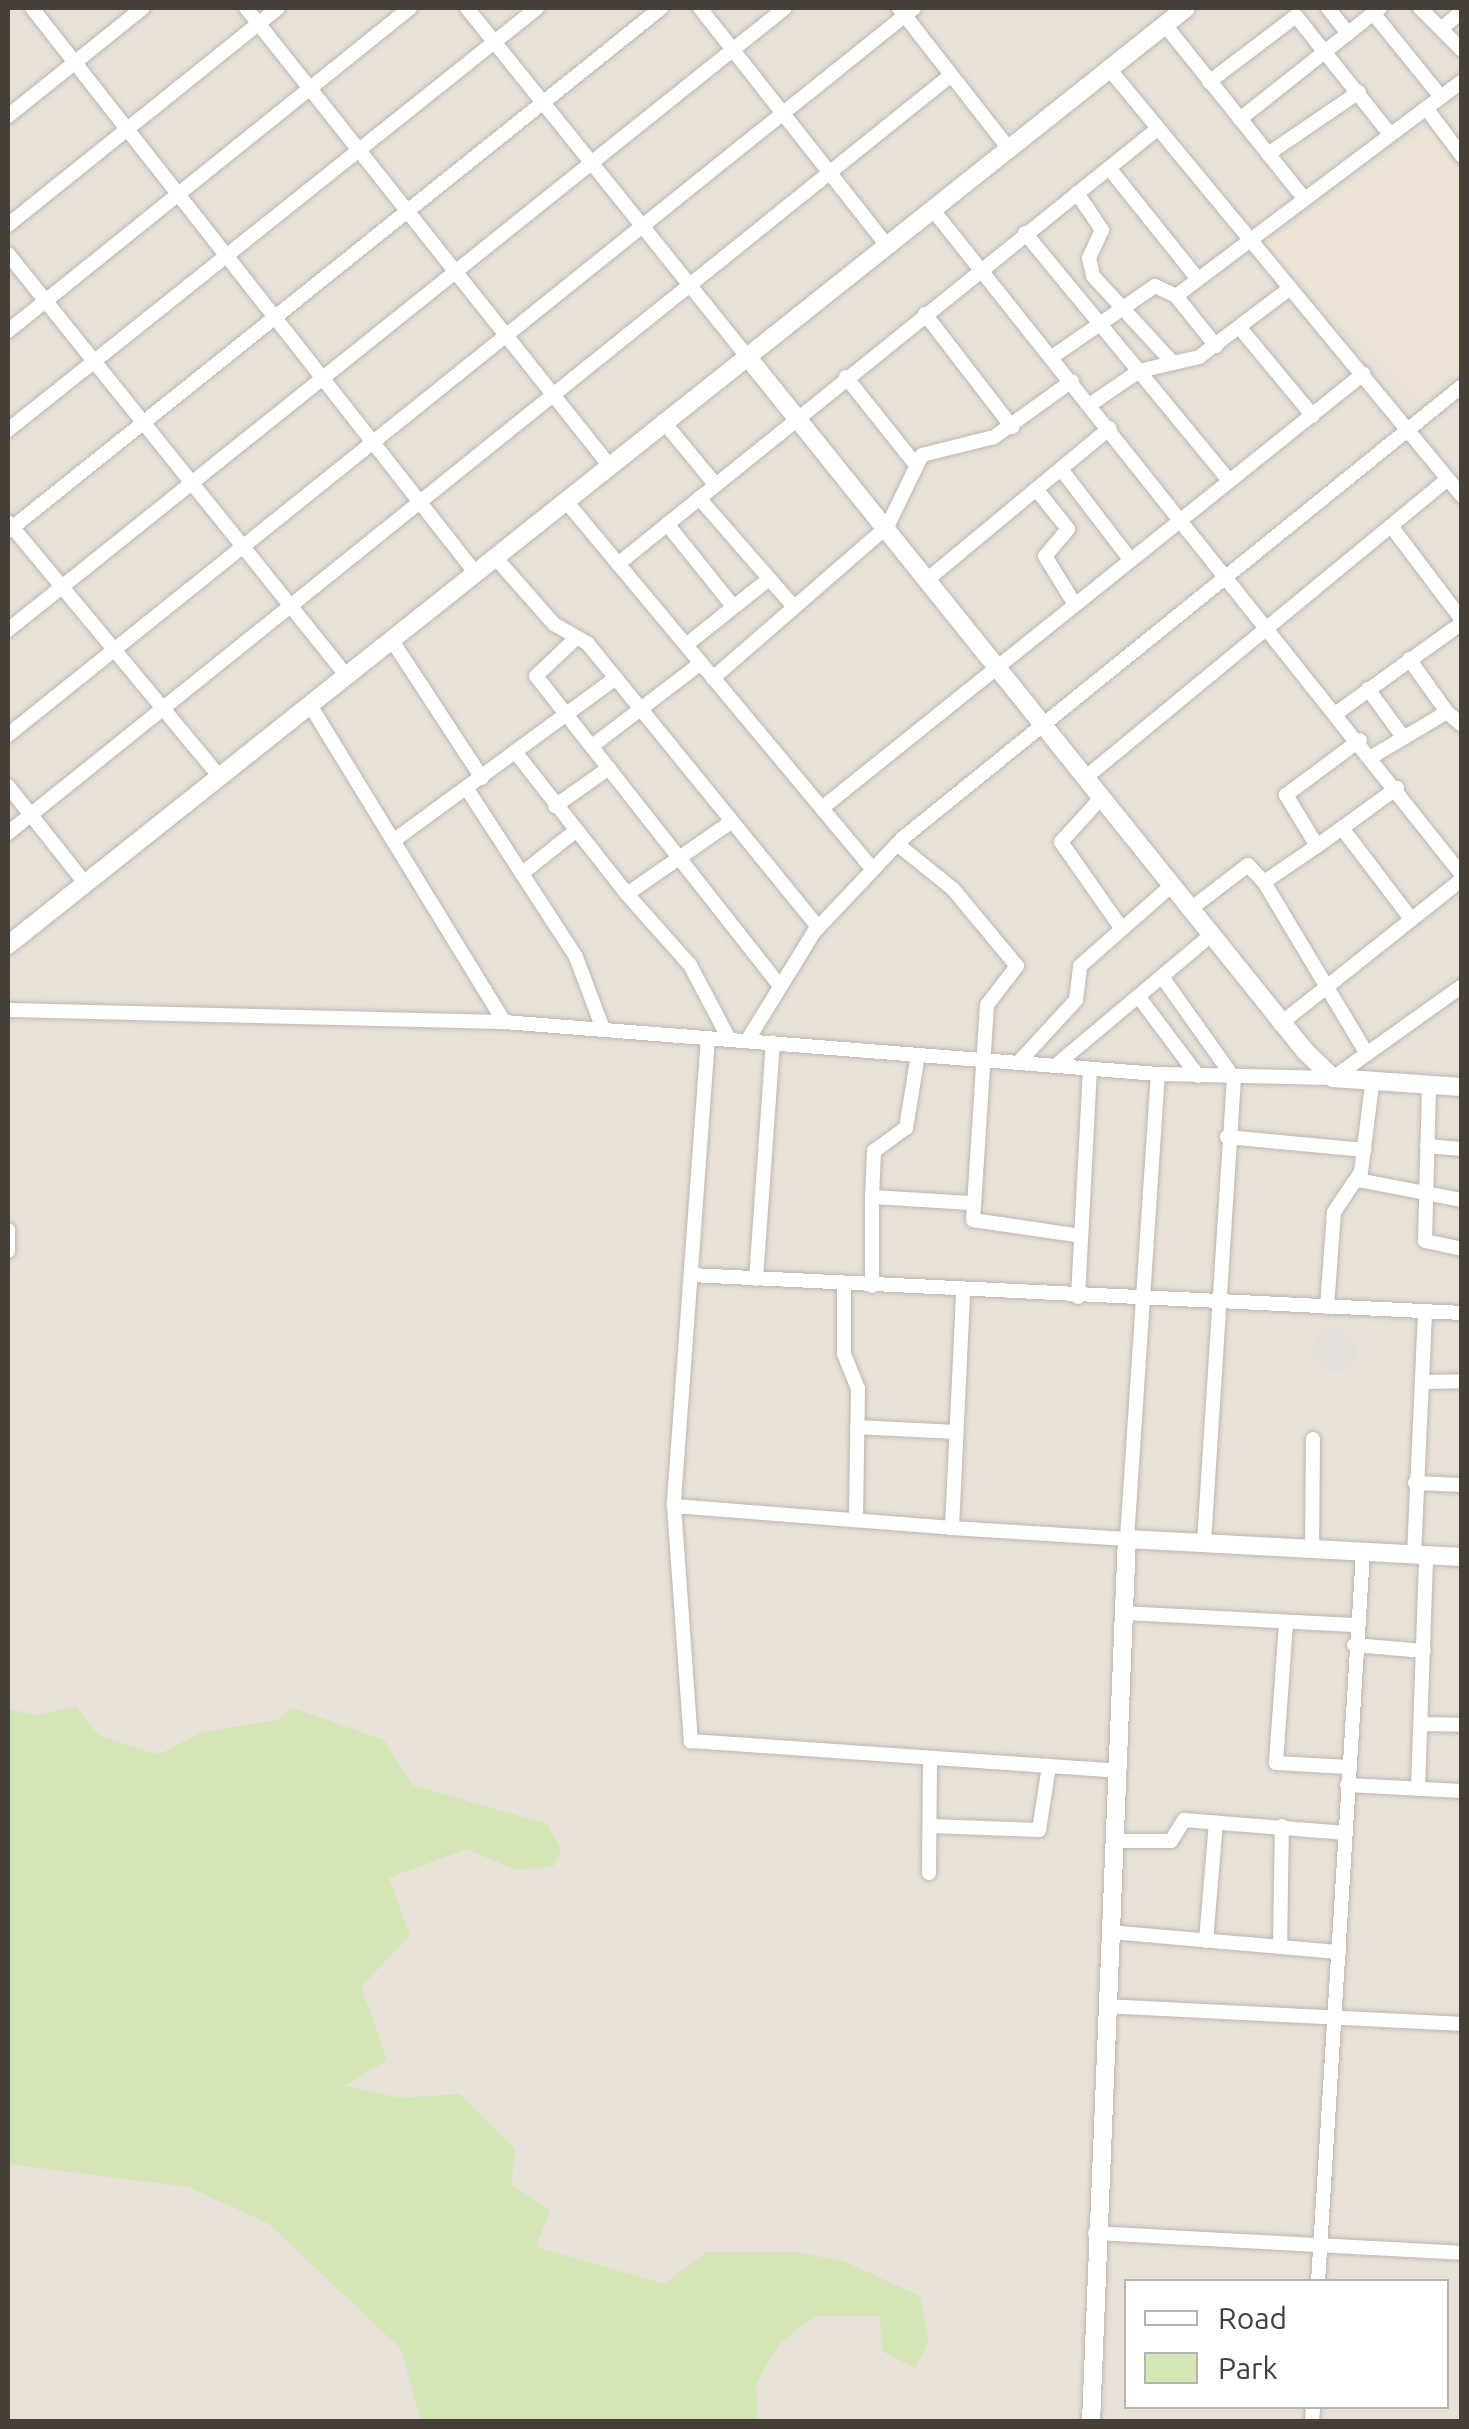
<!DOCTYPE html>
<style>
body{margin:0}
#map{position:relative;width:1469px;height:2429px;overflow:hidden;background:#f4f0ea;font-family:Ubuntu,sans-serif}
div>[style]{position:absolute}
.residential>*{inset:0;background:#e7e1d8}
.industrial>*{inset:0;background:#e4dfdb}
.round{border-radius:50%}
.education>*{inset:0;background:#ece3d5}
.green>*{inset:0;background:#d4e5b6}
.roads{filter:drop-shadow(0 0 2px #bfb7ad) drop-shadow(0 0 2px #bfb7ad)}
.minor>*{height:14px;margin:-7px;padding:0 7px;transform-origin:7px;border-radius:7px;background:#fff}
.tertiary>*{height:18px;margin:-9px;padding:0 9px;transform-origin:9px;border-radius:9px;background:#fff}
span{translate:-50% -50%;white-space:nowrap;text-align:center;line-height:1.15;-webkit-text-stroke:9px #fff;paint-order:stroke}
.frame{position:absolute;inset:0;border:10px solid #474038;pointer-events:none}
.legend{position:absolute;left:1124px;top:2279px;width:325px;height:130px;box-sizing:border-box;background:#fff;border:2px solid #b5b3af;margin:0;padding:12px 18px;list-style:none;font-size:30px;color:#474038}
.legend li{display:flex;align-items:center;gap:20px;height:50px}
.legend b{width:50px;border:2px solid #b5b3af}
</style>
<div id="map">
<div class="residential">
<div style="clip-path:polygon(evenodd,8px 8px,1461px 8px,1461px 2421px,8px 2422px,8px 8px,1126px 2282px,1446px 2282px,1446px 2406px,1126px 2406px,1126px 2282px)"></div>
</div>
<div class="industrial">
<div class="round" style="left:1313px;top:1328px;width:44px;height:44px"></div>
</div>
<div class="education">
<div style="clip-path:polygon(1428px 128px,1461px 171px,1462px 365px,1419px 403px,1266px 245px)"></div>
</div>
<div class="green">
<div style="clip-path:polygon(76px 1707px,98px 1735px,158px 1755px,202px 1732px,278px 1720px,292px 1708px,384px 1740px,412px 1785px,547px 1824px,561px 1850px,554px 1866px,517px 1870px,466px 1849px,389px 1878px,410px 1935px,361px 1987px,387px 2060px,344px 2086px,401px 2098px,459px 2094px,515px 2149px,511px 2185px,550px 2210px,536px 2247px,664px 2284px,706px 2252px,795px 2252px,843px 2261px,920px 2296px,929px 2341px,915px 2368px,882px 2351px,880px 2316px,815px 2316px,780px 2343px,756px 2383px,758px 2420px,421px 2421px,401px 2349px,269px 2224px,189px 2187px,8px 2164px,8px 1708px,33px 1715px)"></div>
</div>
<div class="roads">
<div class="minor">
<div style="left:32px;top:8px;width:716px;rotate:51.87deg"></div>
<div style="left:246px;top:8px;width:584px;rotate:51.54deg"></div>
<div style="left:467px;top:8px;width:445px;rotate:51.2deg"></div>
<div style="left:700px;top:8px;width:303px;rotate:51.8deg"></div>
<div style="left:899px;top:8px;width:179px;rotate:52deg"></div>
<div style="left:1328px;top:8px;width:31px;rotate:52deg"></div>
<div style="left:1420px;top:8px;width:59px;rotate:45deg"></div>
<div style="left:1373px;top:13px;width:108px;rotate:51deg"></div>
<div style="left:1165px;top:25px;width:221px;rotate:51.3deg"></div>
<div style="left:1442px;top:28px;width:26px;rotate:-40deg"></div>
<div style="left:1110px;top:70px;width:553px;rotate:50.43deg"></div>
<div style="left:1209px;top:82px;width:109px;rotate:-37.2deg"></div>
<div style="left:1296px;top:16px;width:151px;rotate:51.5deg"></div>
<div style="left:1426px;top:108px;width:60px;rotate:53.1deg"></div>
<div style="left:8px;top:116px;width:173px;rotate:-38.7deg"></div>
<div style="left:1240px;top:119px;width:179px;rotate:-38.4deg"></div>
<div style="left:1268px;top:154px;width:110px;rotate:-34.3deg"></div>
<div style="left:1109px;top:168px;width:142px;rotate:51.3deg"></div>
<div style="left:1077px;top:193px;width:45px;rotate:56deg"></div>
<div style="left:1102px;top:230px;width:31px;rotate:115deg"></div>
<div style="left:1089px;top:258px;width:18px;rotate:77deg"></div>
<div style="left:1093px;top:276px;width:118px;rotate:47.4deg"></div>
<div style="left:933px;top:210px;width:850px;rotate:51.5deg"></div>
<div style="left:8px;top:225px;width:346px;rotate:-38.8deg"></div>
<div style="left:1025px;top:233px;width:319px;rotate:50.5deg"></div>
<div style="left:8px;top:254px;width:540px;rotate:51.24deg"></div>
<div style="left:1176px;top:296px;width:358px;rotate:-36.9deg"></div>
<div style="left:925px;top:314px;width:143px;rotate:52.4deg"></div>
<div style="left:1240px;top:328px;width:114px;rotate:50.3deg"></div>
<div style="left:8px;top:331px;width:516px;rotate:-38.78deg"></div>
<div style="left:1052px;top:357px;width:125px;rotate:-34.6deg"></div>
<div style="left:1155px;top:286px;width:23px;rotate:25deg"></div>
<div style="left:1176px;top:296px;width:64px;rotate:51.3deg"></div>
<div style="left:846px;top:377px;width:112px;rotate:51.5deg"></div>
<div style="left:1091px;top:404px;width:58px;rotate:-34.5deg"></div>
<div style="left:1139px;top:371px;width:62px;rotate:-13.1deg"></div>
<div style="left:1199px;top:357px;width:113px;rotate:-37.1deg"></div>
<div style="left:663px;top:421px;width:82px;rotate:50.5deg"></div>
<div style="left:8px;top:430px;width:677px;rotate:-38.58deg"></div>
<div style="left:1061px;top:469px;width:112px;rotate:52.6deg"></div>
<div style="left:1036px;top:489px;width:51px;rotate:51.3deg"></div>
<div style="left:1068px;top:529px;width:35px;rotate:130deg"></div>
<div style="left:1045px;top:556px;width:55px;rotate:58.3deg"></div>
<div style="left:699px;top:498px;width:145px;rotate:48.9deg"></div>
<div style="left:565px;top:500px;width:479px;rotate:50.2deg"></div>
<div style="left:9px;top:523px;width:329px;rotate:50.3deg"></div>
<div style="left:667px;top:524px;width:105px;rotate:51.2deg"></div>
<div style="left:1391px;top:526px;width:118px;rotate:52.9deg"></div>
<div style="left:8px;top:531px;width:837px;rotate:-38.69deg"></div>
<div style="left:494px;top:556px;width:91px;rotate:48.6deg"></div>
<div style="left:554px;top:624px;width:39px;rotate:30deg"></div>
<div style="left:588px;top:644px;width:365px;rotate:50.9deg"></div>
<div style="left:618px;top:564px;width:691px;rotate:-38.89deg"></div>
<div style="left:928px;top:579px;width:236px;rotate:-39.7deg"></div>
<div style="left:8px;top:630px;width:995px;rotate:-38.68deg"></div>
<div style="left:391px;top:639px;width:166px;rotate:56.8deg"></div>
<div style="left:574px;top:640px;width:52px;rotate:136.5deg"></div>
<div style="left:536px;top:676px;width:391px;rotate:51.8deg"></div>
<div style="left:686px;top:645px;width:106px;rotate:-38.5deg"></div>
<div style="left:713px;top:678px;width:230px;rotate:-41deg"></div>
<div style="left:887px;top:527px;width:80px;rotate:-64.1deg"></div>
<div style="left:922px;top:455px;width:74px;rotate:-14deg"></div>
<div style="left:994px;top:437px;width:96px;rotate:-35.7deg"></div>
<div style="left:1368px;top:689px;width:59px;rotate:53.9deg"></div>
<div style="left:310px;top:705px;width:372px;rotate:58.5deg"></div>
<div style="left:1338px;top:712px;width:153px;rotate:-35.7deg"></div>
<div style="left:1447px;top:712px;width:20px;rotate:41deg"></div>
<div style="left:8px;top:735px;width:1162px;rotate:-38.74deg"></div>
<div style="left:592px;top:746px;width:137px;rotate:-37.3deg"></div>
<div style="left:516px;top:753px;width:179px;rotate:51.8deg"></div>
<div style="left:627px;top:894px;width:126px;rotate:-34.7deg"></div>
<div style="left:1373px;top:756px;width:86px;rotate:-30.7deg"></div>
<div style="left:1447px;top:712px;width:65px;rotate:-125.6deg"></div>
<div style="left:1085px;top:778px;width:470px;rotate:-39.5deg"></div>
<div style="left:8px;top:786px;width:124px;rotate:51.6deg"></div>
<div style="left:467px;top:789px;width:200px;rotate:57deg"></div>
<div style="left:576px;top:957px;width:77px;rotate:69.4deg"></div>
<div style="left:1101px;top:798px;width:59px;rotate:132.3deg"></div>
<div style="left:1061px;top:842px;width:106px;rotate:55deg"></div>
<div style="left:555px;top:806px;width:66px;rotate:-35.1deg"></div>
<div style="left:822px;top:808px;width:694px;rotate:-38.74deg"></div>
<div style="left:1342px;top:828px;width:114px;rotate:52.8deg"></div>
<div style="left:8px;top:833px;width:1208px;rotate:-38.79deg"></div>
<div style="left:393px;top:841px;width:276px;rotate:-36.2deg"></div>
<div style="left:897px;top:844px;width:72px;rotate:38.8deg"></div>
<div style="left:953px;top:889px;width:100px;rotate:50.3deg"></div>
<div style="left:1017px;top:966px;width:49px;rotate:127.6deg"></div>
<div style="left:987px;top:1005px;width:215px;rotate:93.7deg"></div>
<div style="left:973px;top:1220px;width:109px;rotate:8.4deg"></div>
<div style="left:1317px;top:846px;width:99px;rotate:-35.9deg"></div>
<div style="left:525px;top:871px;width:63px;rotate:-38.5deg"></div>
<div style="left:1264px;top:882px;width:200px;rotate:59.1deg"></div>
<div style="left:627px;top:894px;width:95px;rotate:48.4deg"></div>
<div style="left:690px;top:965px;width:84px;rotate:62.2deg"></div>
<div style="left:1189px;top:910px;width:74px;rotate:-37.3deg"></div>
<div style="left:1248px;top:865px;width:23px;rotate:47deg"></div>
<div style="left:1264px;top:882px;width:64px;rotate:-34.2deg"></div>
<div style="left:1317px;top:846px;width:60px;rotate:-121.3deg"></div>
<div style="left:1286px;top:795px;width:92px;rotate:-36.6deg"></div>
<div style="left:1165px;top:981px;width:119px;rotate:54.6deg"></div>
<div style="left:1234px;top:1078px;width:468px;rotate:93.7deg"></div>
<div style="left:1141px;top:1000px;width:95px;rotate:53.1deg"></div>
<div style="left:8px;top:1010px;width:496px;rotate:1.4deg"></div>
<div style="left:504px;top:1022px;width:656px;rotate:4.55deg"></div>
<div style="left:1158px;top:1074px;width:175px;rotate:1.3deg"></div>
<div style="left:1333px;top:1078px;width:158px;rotate:-35.5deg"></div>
<div style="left:1280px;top:1024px;width:233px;rotate:-38.5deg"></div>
<div style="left:708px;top:1038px;width:469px;rotate:94.2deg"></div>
<div style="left:674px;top:1506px;width:279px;rotate:4.5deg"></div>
<div style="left:952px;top:1528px;width:175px;rotate:3.6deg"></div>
<div style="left:1127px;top:1539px;width:466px;rotate:-86.2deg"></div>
<div style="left:747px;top:1041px;width:128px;rotate:-58.4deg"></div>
<div style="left:814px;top:932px;width:129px;rotate:-46.6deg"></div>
<div style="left:903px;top:838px;width:719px;rotate:-38.96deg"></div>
<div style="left:1018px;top:1063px;width:86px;rotate:-47.4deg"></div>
<div style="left:1076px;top:1000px;width:34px;rotate:-83deg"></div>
<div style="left:1080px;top:966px;width:120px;rotate:-41.3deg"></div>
<div style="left:1055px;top:1066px;width:202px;rotate:-40deg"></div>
<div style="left:1429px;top:1087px;width:154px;rotate:91.5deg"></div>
<div style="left:1425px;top:1241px;width:38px;rotate:12deg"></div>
<div style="left:1227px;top:1137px;width:138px;rotate:5.4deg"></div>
<div style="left:1427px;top:1146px;width:35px;rotate:5deg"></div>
<div style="left:1358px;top:1180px;width:106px;rotate:10.9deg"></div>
<div style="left:872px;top:1197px;width:46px;rotate:-87.5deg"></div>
<div style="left:874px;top:1151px;width:39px;rotate:-36deg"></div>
<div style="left:906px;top:1128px;width:74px;rotate:-80.7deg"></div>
<div style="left:8px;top:1230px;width:21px;rotate:90deg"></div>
<div style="left:691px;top:1275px;width:772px;rotate:2.82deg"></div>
<div style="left:756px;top:1279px;width:237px;rotate:-85.9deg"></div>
<div style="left:844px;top:1284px;width:70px;rotate:90deg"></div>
<div style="left:844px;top:1354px;width:37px;rotate:68deg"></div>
<div style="left:858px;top:1388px;width:132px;rotate:90.9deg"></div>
<div style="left:872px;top:1286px;width:89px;rotate:-90deg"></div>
<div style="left:872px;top:1197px;width:99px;rotate:3.5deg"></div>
<div style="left:1078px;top:1297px;width:228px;rotate:-87deg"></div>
<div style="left:1327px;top:1307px;width:95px;rotate:-85.8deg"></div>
<div style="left:1334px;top:1212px;width:48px;rotate:-56deg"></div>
<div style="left:1361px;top:1172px;width:88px;rotate:-82.8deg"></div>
<div style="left:1423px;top:1382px;width:39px;rotate:-1deg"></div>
<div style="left:857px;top:1427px;width:98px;rotate:2.9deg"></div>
<div style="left:1415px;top:1483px;width:47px;rotate:2.4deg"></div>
<div style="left:674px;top:1506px;width:236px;rotate:85.9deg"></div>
<div style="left:691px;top:1741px;width:428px;rotate:4deg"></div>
<div style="left:952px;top:1528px;width:237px;rotate:-87.3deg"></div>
<div style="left:1312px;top:1550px;width:111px;rotate:-89.5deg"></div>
<div style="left:1414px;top:1555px;width:244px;rotate:-87.4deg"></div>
<div style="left:1124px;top:1613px;width:232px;rotate:3deg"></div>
<div style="left:1286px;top:1623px;width:140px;rotate:94.1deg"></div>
<div style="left:1276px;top:1763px;width:72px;rotate:3.2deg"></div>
<div style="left:1354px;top:1645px;width:70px;rotate:4.9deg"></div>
<div style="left:1423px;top:1724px;width:39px;rotate:1deg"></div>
<div style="left:1347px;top:1785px;width:115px;rotate:3deg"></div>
<div style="left:1418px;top:1789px;width:234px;rotate:-88deg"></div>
<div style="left:930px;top:1826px;width:109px;rotate:2.1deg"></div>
<div style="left:1039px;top:1830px;width:65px;rotate:-81.1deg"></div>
<div style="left:1113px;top:1841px;width:58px"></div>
<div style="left:1171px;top:1841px;width:25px;rotate:-58deg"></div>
<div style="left:1184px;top:1820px;width:162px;rotate:4.6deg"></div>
<div style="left:929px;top:1873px;width:115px;rotate:-89.5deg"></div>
<div style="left:1110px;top:1932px;width:230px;rotate:5deg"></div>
<div style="left:1206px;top:1941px;width:119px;rotate:-85.2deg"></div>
<div style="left:1280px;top:1947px;width:121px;rotate:-89.1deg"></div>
<div style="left:1106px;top:2006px;width:356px;rotate:2.9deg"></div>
<div style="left:1095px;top:2233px;width:368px;rotate:3.1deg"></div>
<div style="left:1318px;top:2282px;width:731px;rotate:-86.47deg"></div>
<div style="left:1312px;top:2422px;width:16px;rotate:-86deg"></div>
</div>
<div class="tertiary">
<div style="left:746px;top:355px;width:893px;rotate:51.23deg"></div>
<div style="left:1305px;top:1051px;width:39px;rotate:44deg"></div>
<div style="left:1333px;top:1078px;width:129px;rotate:4deg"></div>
<div style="left:8px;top:945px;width:1505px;rotate:-38.5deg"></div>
<div style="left:1091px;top:2422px;width:884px;rotate:-87.67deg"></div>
<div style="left:1127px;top:1539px;width:335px;rotate:3.1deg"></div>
</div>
</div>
<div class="frame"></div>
<ul class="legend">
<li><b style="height:12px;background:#fff"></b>Road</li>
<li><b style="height:28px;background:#d4e5b6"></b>Park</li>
</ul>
</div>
